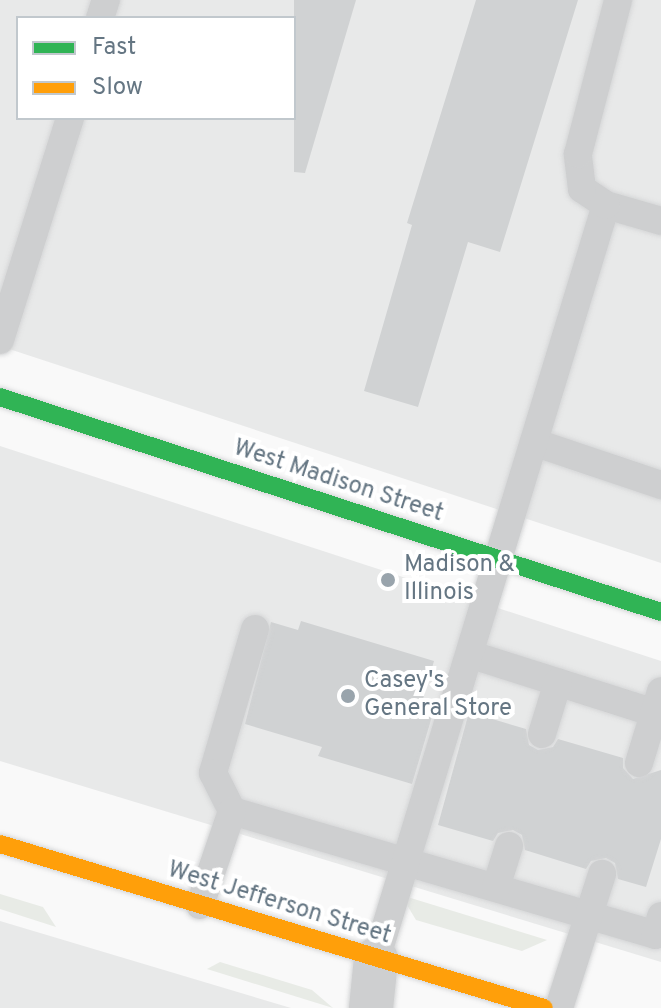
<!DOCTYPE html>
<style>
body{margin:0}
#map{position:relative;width:661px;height:1008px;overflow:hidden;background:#f9f9f9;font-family:Overpass,sans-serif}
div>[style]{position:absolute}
.built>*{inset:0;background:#e8e9e9}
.green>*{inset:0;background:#e8ebe6}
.building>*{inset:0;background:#d0d2d3}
.roads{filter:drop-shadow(0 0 2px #d5d6d7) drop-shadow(0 0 2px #d5d6d7)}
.lane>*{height:28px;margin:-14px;padding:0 14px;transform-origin:14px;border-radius:14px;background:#cecfd0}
.street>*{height:44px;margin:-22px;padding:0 22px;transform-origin:22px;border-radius:22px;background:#cecfd0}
.fast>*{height:18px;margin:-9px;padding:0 9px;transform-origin:9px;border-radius:9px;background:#30b455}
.slow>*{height:18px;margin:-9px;padding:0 9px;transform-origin:9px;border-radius:9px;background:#ff9f0a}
.dots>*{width:22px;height:22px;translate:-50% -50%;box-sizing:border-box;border:4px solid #fff;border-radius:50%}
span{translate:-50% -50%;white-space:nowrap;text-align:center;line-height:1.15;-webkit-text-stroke:8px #fff;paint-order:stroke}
.street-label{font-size:24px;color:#657683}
.poi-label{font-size:24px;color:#657683}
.left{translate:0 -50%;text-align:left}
.legend{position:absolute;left:16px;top:16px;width:280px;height:104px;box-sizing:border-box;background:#fff;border:2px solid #c1c8cd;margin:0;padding:10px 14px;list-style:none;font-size:24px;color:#657683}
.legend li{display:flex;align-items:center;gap:16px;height:40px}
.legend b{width:40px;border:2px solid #c1c8cd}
</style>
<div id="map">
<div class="built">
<div style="clip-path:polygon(evenodd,0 0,661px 0,661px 563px,0 346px,0 0,18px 18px,294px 18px,294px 118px,18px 118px,18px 18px)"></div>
<div style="clip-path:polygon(0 446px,661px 661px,661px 962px,0 761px)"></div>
<div style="clip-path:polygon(0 921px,291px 1008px,0 1008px)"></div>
</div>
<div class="green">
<div style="clip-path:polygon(0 894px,43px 907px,56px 927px,0 909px)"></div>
<div style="clip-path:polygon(401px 895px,547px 940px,522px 951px,416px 920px)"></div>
<div style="clip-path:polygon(220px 962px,312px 990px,333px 1008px,207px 969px)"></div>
</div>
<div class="building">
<div style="clip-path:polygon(294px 0,356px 0,305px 173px,294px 172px)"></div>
<div style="clip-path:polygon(476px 0,578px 0,500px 252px,468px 242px,418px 407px,364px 391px,412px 225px,407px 223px)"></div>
<div style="clip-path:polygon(301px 621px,434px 661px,423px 699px,436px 703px,412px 784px,318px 756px,322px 747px,245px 724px,271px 622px,298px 630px)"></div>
<div style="clip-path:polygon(469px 712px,526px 729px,529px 745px,538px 750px,553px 747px,558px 739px,623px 758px,623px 768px,633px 779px,661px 770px,661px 839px,646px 887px,618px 879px,615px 863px,606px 858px,591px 861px,586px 869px,525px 850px,522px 835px,513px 830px,498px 833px,493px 841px,438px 825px)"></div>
</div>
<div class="roads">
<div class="lane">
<div style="left:100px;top:18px;width:19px;rotate:-72deg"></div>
<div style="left:606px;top:205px;width:57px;rotate:16.2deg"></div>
<div style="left:0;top:340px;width:233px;rotate:-72.5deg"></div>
<div style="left:536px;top:443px;width:132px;rotate:18.6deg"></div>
<div style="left:255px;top:629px;width:150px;rotate:106.3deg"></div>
<div style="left:213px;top:773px;width:42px;rotate:63.4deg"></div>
<div style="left:232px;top:811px;width:441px;rotate:16.3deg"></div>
<div style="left:655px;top:935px;width:20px;rotate:-72deg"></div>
<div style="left:472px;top:655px;width:198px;rotate:17.6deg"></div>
<div style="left:542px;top:734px;width:54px;rotate:-72.9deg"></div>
<div style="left:639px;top:763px;width:75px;rotate:-73deg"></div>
<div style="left:496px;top:887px;width:43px;rotate:-72.4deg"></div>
<div style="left:200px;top:905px;width:99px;rotate:-71.2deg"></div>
<div style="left:376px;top:959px;width:788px;rotate:-73.04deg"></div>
<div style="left:606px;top:205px;width:29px;rotate:-146deg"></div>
<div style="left:582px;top:189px;width:35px;rotate:-97deg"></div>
<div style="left:578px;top:154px;width:159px;rotate:-75.4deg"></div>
<div style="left:559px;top:1008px;width:141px;rotate:-72.2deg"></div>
</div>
<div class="street">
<div style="left:371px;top:1008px;width:49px;rotate:-84.2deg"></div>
</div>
<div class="fast">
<div style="left:0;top:397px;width:695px;rotate:18.02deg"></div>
</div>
<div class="slow">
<div style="left:0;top:844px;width:568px;rotate:16.78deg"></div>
</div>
</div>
<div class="dots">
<div style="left:388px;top:580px;background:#99a4ac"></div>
<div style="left:348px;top:696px;background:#99a4ac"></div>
</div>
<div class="street-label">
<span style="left:338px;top:482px;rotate:18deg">West Madison Street</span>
<span style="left:279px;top:904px;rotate:17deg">West Jefferson Street</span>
</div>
<div class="poi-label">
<span class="left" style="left:404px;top:580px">Madison &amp;<br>Illinois</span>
<span class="left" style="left:364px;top:696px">Casey's<br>General Store</span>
</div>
<ul class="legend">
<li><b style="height:10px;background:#30b455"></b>Fast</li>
<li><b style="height:10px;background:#ff9f0a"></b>Slow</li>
</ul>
</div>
